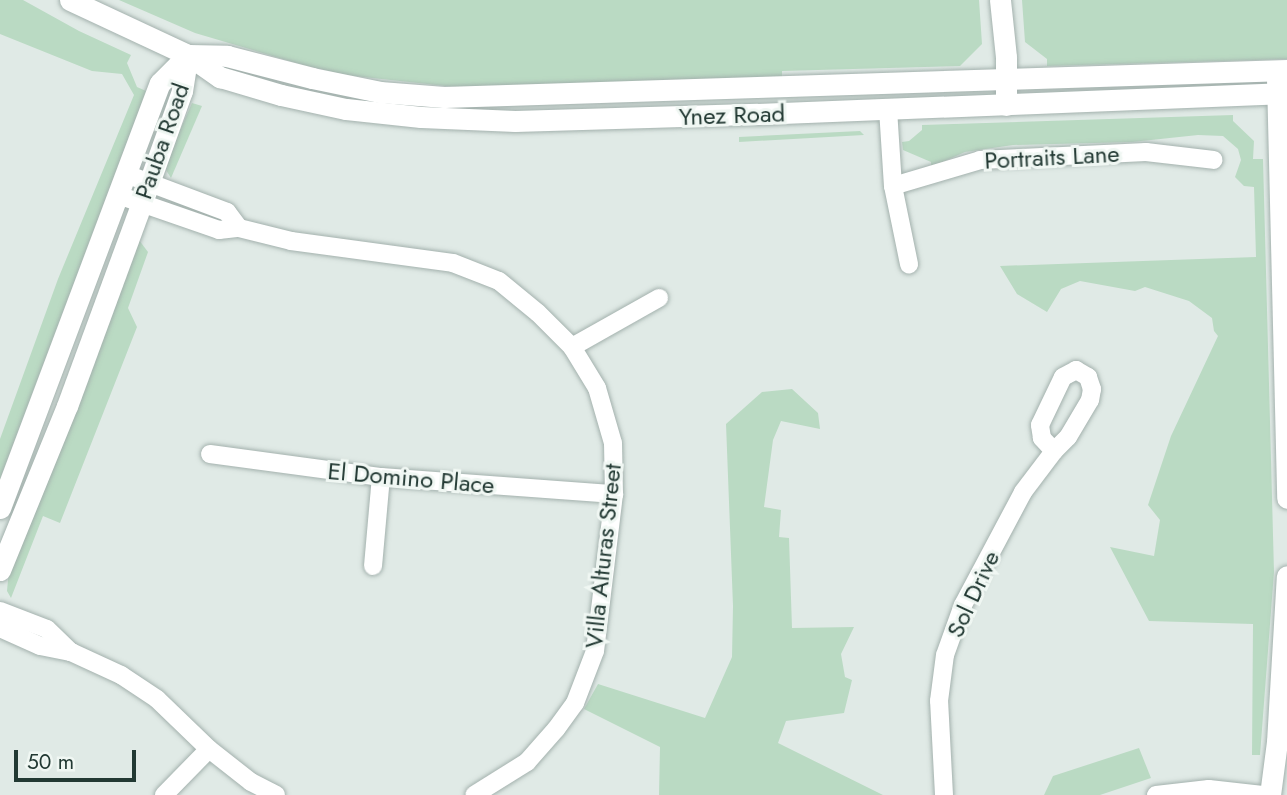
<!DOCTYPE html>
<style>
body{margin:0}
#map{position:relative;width:1287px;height:795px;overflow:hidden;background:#e0eae6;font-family:Jost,sans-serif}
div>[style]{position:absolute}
.green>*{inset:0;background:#badac3}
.roads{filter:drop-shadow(0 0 2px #a3b1ad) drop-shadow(0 0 2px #a3b1ad)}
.minor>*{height:18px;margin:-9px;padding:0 9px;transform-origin:9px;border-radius:9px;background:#fff}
.tertiary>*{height:21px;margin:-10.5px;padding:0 10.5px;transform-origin:10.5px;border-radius:10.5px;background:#fff}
.secondary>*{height:21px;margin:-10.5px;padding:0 10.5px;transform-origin:10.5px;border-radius:10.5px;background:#fff}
span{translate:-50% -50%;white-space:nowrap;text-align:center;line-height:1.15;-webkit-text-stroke:6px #f0f7f3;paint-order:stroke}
.street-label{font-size:24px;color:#223933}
.scale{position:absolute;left:14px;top:750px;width:122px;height:32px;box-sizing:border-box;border:4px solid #223933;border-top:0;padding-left:9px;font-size:21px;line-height:24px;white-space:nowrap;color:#223933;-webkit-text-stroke:5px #f0f7f3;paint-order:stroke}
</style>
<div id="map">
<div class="green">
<div style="clip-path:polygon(0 0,23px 0,79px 31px,131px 55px,127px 63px,137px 87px,146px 91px,0 479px,0 439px,58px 279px,134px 95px,122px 74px,92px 71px,0 34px)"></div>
<div style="clip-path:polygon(119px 0,979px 0,982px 44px,960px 66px,782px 71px,782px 79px,455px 87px,345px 75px,303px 65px,195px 33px)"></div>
<div style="clip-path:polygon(1022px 0,1287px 0,1287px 59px,1047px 66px,1047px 59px,1025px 42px)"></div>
<div style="clip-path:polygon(192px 103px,202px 106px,171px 178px,166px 170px,167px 160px)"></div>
<div style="clip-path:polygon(1233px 115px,1233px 121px,1254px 141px,1253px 159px,1263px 159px,1274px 572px,1260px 755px,1252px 755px,1253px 624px,1149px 621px,1110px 547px,1154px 556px,1160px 520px,1148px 505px,1171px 436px,1218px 336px,1214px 331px,1212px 318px,1189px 301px,1145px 287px,1135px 291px,1080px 281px,1061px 289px,1047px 312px,1017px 294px,1000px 266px,1256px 257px,1254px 187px,1244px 186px,1235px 177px,1241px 160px,1238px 149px,1223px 136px,1198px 135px,1132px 142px,1013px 145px,965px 152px,931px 167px,931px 162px,903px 150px,902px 142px,909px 141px,922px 130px,922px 125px)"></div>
<div style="clip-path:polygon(860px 131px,864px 135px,739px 142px,739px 137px)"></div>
<div style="clip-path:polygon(136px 236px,148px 252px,128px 308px,137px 327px,60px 523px,43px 516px,11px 598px,7px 591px,9px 569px)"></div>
<div style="clip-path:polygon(792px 389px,818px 413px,820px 429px,781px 421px,773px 440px,764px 507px,781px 510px,779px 537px,789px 538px,792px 628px,854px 627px,841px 654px,845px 677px,852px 680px,844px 713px,786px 721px,778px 743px,883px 795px,659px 795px,660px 747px,584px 709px,598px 684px,705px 718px,732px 657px,733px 606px,726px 424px,762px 392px)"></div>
<div style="clip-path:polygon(1139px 748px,1151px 778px,1100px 795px,1044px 795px,1053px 776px)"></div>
</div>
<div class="roads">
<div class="minor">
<div style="left:888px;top:109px;width:77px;rotate:86.3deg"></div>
<div style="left:893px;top:186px;width:80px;rotate:78.4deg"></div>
<div style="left:126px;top:174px;width:108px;rotate:20.6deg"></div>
<div style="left:227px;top:212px;width:20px;rotate:53deg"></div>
<div style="left:893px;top:186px;width:91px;rotate:-16.6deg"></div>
<div style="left:980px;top:160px;width:166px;rotate:-2.8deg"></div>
<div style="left:1146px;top:152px;width:68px;rotate:6.7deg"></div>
<div style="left:118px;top:195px;width:107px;rotate:19.1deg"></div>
<div style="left:219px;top:230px;width:20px;rotate:-6deg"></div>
<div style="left:239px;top:228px;width:54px;rotate:14deg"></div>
<div style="left:291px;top:241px;width:163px;rotate:7.7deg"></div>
<div style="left:453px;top:263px;width:49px;rotate:21.4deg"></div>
<div style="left:499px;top:281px;width:50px;rotate:39.4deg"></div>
<div style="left:538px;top:313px;width:48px;rotate:45deg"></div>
<div style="left:572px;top:347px;width:48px;rotate:58.6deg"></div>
<div style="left:597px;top:388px;width:57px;rotate:73.8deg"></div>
<div style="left:613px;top:443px;width:51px;rotate:88.9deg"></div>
<div style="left:614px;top:494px;width:158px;rotate:96.9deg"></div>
<div style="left:595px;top:651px;width:56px;rotate:111deg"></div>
<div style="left:575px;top:703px;width:32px;rotate:126deg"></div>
<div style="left:556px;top:729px;width:44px;rotate:131.3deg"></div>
<div style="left:527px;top:762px;width:62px;rotate:148.1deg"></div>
<div style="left:572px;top:347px;width:100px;rotate:-29.4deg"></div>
<div style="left:1076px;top:370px;width:14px;rotate:30deg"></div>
<div style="left:1088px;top:377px;width:13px;rotate:72deg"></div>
<div style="left:1092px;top:389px;width:11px;rotate:100deg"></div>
<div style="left:1090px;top:400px;width:43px;rotate:120.7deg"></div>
<div style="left:1068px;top:437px;width:20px;rotate:135deg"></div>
<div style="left:1054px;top:451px;width:18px;rotate:-133deg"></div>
<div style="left:1042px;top:438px;width:13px;rotate:-99deg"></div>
<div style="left:1040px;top:425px;width:53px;rotate:-64.4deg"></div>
<div style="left:1063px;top:377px;width:15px;rotate:-28deg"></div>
<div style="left:210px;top:454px;width:173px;rotate:7.7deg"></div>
<div style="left:381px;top:477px;width:234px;rotate:4.2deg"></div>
<div style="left:373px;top:566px;width:89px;rotate:-84.9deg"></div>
<div style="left:0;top:611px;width:50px;rotate:21deg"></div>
<div style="left:47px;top:629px;width:33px;rotate:44deg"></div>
<div style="left:0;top:628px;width:44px;rotate:24.2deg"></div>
<div style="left:40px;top:646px;width:32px;rotate:11deg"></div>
<div style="left:71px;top:652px;width:55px;rotate:24.7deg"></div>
<div style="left:121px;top:675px;width:43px;rotate:33.7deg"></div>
<div style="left:157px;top:699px;width:72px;rotate:43.9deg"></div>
<div style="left:209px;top:749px;width:53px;rotate:38.2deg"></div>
<div style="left:251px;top:782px;width:28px;rotate:27deg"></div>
<div style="left:164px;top:795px;width:64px;rotate:-45.6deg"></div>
<div style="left:944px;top:795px;width:94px;rotate:-93deg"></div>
<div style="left:939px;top:701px;width:46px;rotate:-82.6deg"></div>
<div style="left:945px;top:655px;width:53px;rotate:-70.2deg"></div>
<div style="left:963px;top:605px;width:128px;rotate:-62deg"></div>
<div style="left:1023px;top:492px;width:51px;rotate:-52.9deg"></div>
<div style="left:1156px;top:795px;width:53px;rotate:-6.5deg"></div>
<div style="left:1209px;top:789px;width:54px;rotate:6.3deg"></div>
</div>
<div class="tertiary">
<div style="left:1000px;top:0;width:57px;rotate:84deg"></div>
<div style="left:1006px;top:57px;width:48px;rotate:90deg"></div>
</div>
<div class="secondary">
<div style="left:70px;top:0;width:130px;rotate:25deg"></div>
<div style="left:188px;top:55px;width:39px;rotate:35deg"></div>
<div style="left:220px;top:77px;width:64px;rotate:16.4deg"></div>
<div style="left:281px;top:95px;width:66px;rotate:12.2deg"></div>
<div style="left:346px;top:109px;width:75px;rotate:6.1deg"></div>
<div style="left:421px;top:117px;width:94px;rotate:2.4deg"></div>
<div style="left:515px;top:121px;width:242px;rotate:-1.7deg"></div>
<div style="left:757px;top:114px;width:530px;rotate:-2.27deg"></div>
<div style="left:188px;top:55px;width:39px;rotate:1deg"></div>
<div style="left:227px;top:56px;width:88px;rotate:14.5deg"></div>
<div style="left:312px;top:78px;width:69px;rotate:11.6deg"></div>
<div style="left:380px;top:92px;width:64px;rotate:4.5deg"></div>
<div style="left:444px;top:97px;width:843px;rotate:-1.83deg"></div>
<div style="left:1277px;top:79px;width:419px;rotate:88.6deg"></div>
<div style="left:0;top:508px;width:454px;rotate:-69.4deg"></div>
<div style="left:160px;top:83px;width:40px;rotate:-45deg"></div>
<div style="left:0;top:570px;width:177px;rotate:-67.8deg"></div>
<div style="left:67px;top:406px;width:238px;rotate:-69.8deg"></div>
<div style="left:149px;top:183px;width:98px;rotate:-70.3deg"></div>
<div style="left:182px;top:91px;width:36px;rotate:-81deg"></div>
<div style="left:1270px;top:795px;width:53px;rotate:-82.5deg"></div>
<div style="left:1277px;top:742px;width:166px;rotate:-86.6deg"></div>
</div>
</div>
<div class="street-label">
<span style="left:732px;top:115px;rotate:-2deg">Ynez Road</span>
<span style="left:162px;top:141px;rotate:-71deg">Pauba Road</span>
<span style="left:1052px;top:157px;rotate:-3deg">Portraits Lane</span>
<span style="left:411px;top:478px;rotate:5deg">El Domino Place</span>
<span style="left:603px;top:556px;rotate:-84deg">Villa Alturas Street</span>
<span style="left:973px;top:594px;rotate:-65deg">Sol Drive</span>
</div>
<div class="scale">50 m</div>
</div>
